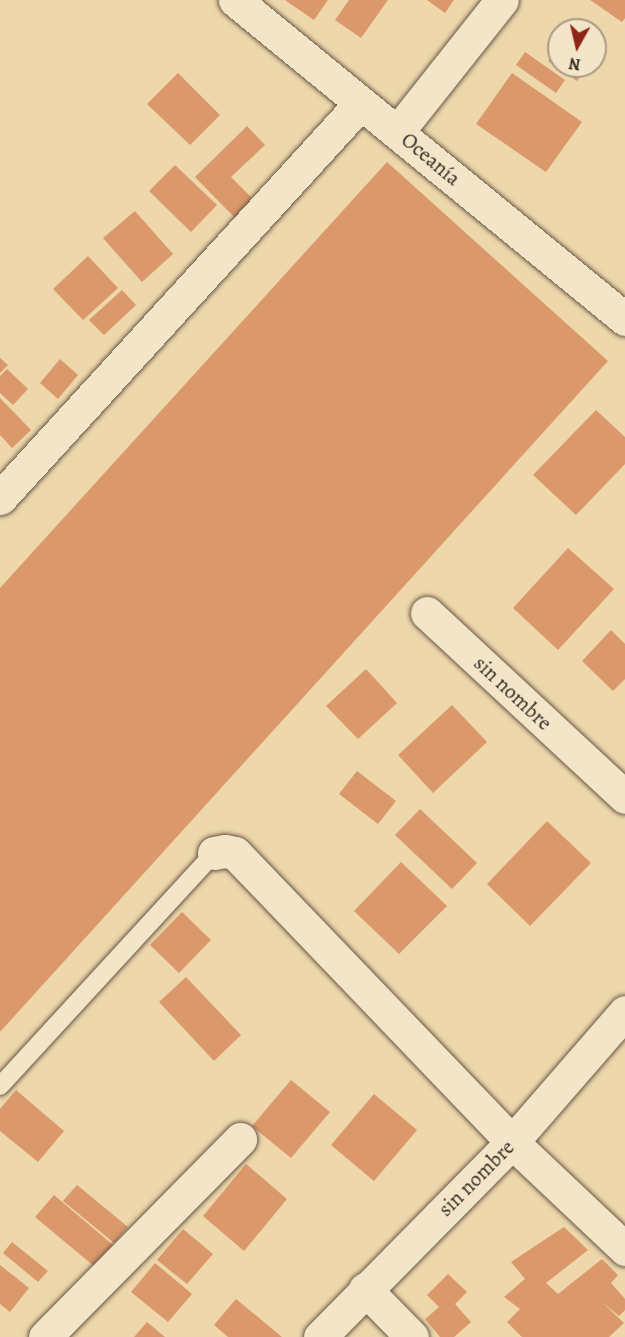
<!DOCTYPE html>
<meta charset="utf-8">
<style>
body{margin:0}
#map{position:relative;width:625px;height:1337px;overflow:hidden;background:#edd7ab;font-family:Alegreya,serif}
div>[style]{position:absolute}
.building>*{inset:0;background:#db986a}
.roads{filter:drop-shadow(0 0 2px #685747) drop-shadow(0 0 2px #685747)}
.service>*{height:18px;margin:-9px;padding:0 9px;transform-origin:9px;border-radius:9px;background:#f3e5c8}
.minor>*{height:33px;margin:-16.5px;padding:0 16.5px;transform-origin:16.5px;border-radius:16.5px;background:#f3e5c8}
.tertiary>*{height:33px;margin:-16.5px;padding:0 16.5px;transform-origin:16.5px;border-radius:16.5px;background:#f3e5c8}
span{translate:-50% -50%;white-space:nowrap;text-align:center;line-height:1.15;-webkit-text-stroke:4.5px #f3e5c8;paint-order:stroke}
.street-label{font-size:21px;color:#3b2c26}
.north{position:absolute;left:547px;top:18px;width:60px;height:60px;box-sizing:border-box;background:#f3e5c8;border:2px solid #a99b87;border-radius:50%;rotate:188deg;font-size:16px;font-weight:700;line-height:24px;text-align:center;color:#3b2c26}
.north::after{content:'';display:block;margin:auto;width:21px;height:27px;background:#8f2418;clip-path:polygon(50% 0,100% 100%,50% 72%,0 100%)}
</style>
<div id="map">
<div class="building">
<div style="clip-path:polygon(285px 0,328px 0,314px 20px)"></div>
<div style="clip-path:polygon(349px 0,388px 0,361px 38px,335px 20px)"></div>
<div style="clip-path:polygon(427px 0,454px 0,445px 13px)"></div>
<div style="clip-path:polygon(590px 0,625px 0,625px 18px,622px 22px)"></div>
<div style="clip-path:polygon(559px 46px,559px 66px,587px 66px,577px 81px,548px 61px)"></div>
<div style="clip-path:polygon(525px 52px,565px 80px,556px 93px,516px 65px)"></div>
<div style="clip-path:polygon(178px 73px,220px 115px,190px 145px,147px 104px)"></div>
<div style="clip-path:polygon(512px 73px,582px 122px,546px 172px,476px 124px)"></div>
<div style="clip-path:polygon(247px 126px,265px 145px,231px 177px,254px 200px,236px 219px,195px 177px)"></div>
<div style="clip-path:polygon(387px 162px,608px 361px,0 1032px,0 588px)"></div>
<div style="clip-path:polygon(175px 165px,217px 205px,191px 232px,149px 191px)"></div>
<div style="clip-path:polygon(135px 211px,173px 254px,142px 282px,103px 238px)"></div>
<div style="clip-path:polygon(88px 256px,118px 288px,83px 320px,53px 289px)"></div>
<div style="clip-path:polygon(122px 290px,136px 305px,104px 335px,89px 320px)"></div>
<div style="clip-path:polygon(0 358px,8px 365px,0 373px)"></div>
<div style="clip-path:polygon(60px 359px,78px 375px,58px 399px,40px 383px)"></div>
<div style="clip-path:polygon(7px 369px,28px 389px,13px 405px,0 393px,0 376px)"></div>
<div style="clip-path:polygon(0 398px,31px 430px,12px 448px,0 435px)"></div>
<div style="clip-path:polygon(596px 410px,625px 437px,625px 464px,576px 515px,533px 475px)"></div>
<div style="clip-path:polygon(568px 548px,614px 589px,558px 650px,513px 608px)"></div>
<div style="clip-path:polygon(611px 630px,625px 644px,625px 679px,613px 691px,582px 661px)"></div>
<div style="clip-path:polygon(366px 669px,397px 703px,358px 739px,326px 706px)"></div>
<div style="clip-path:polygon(452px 705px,487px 742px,433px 793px,398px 755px)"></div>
<div style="clip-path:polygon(357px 771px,396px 801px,378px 824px,339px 794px)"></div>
<div style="clip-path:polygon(420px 809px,477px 863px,452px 889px,395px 835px)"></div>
<div style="clip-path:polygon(547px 821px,591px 863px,530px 926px,487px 884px)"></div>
<div style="clip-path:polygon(401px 862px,447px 906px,399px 954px,354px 911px)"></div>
<div style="clip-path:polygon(182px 912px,211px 940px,179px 973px,150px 945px)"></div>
<div style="clip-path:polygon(186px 977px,241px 1035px,214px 1061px,159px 1002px)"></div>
<div style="clip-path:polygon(291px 1080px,330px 1112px,291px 1158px,252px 1126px)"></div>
<div style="clip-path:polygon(16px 1090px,64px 1131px,38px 1162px,0 1131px,0 1109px)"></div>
<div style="clip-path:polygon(374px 1094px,417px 1130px,374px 1181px,331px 1145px)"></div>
<div style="clip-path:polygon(246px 1164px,287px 1199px,244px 1251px,203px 1216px)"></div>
<div style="clip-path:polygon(77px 1185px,128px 1227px,114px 1243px,63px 1201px)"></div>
<div style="clip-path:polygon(54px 1195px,113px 1245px,95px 1267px,35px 1217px)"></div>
<div style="clip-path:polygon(564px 1227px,588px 1250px,546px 1283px,558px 1294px,602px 1259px,618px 1275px,611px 1283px,625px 1299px,625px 1310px,619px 1316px,601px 1301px,624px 1323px,609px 1337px,522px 1337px,507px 1322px,520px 1309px,504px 1297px,525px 1279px,511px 1262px)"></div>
<div style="clip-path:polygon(183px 1229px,213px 1254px,187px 1284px,157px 1260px)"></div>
<div style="clip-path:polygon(12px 1242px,48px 1271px,38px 1282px,3px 1253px)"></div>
<div style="clip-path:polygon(155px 1263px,192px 1294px,168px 1322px,131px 1292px)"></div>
<div style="clip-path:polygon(0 1265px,29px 1288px,10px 1312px,0 1304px)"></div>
<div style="clip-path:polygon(448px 1274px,467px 1292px,455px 1304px,471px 1322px,454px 1337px,440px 1337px,425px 1319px,439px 1307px,427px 1295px)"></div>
<div style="clip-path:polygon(236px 1299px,282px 1337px,228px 1337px,214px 1325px)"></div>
<div style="clip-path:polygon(147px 1322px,165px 1337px,134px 1337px)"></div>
</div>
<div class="roads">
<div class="service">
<div style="left:0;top:1086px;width:316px;rotate:-47.4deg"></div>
</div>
<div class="minor">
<div style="left:398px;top:131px;width:167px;rotate:-51.6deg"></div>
<div style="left:0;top:498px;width:535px;rotate:-47.58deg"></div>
<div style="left:427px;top:613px;width:270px;rotate:42.9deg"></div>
<div style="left:214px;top:853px;width:11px;rotate:-10deg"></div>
<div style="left:225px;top:851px;width:10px;rotate:11deg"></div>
<div style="left:235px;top:853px;width:400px;rotate:46.2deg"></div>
<div style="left:512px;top:1142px;width:156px;rotate:43.4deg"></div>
<div style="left:365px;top:1289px;width:67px;rotate:45.6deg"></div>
<div style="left:45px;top:1337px;width:278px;rotate:-45.4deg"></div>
<div style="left:320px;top:1337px;width:274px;rotate:-45.4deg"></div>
<div style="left:512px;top:1142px;width:172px;rotate:-49deg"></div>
</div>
<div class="tertiary">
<div style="left:235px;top:0;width:504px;rotate:39.28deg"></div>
</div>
</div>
<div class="street-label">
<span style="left:431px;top:159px;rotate:40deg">Oceanía</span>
<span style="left:513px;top:693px;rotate:43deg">sin nombre</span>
<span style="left:476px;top:1178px;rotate:-45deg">sin nombre</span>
</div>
<div class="north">N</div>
</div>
